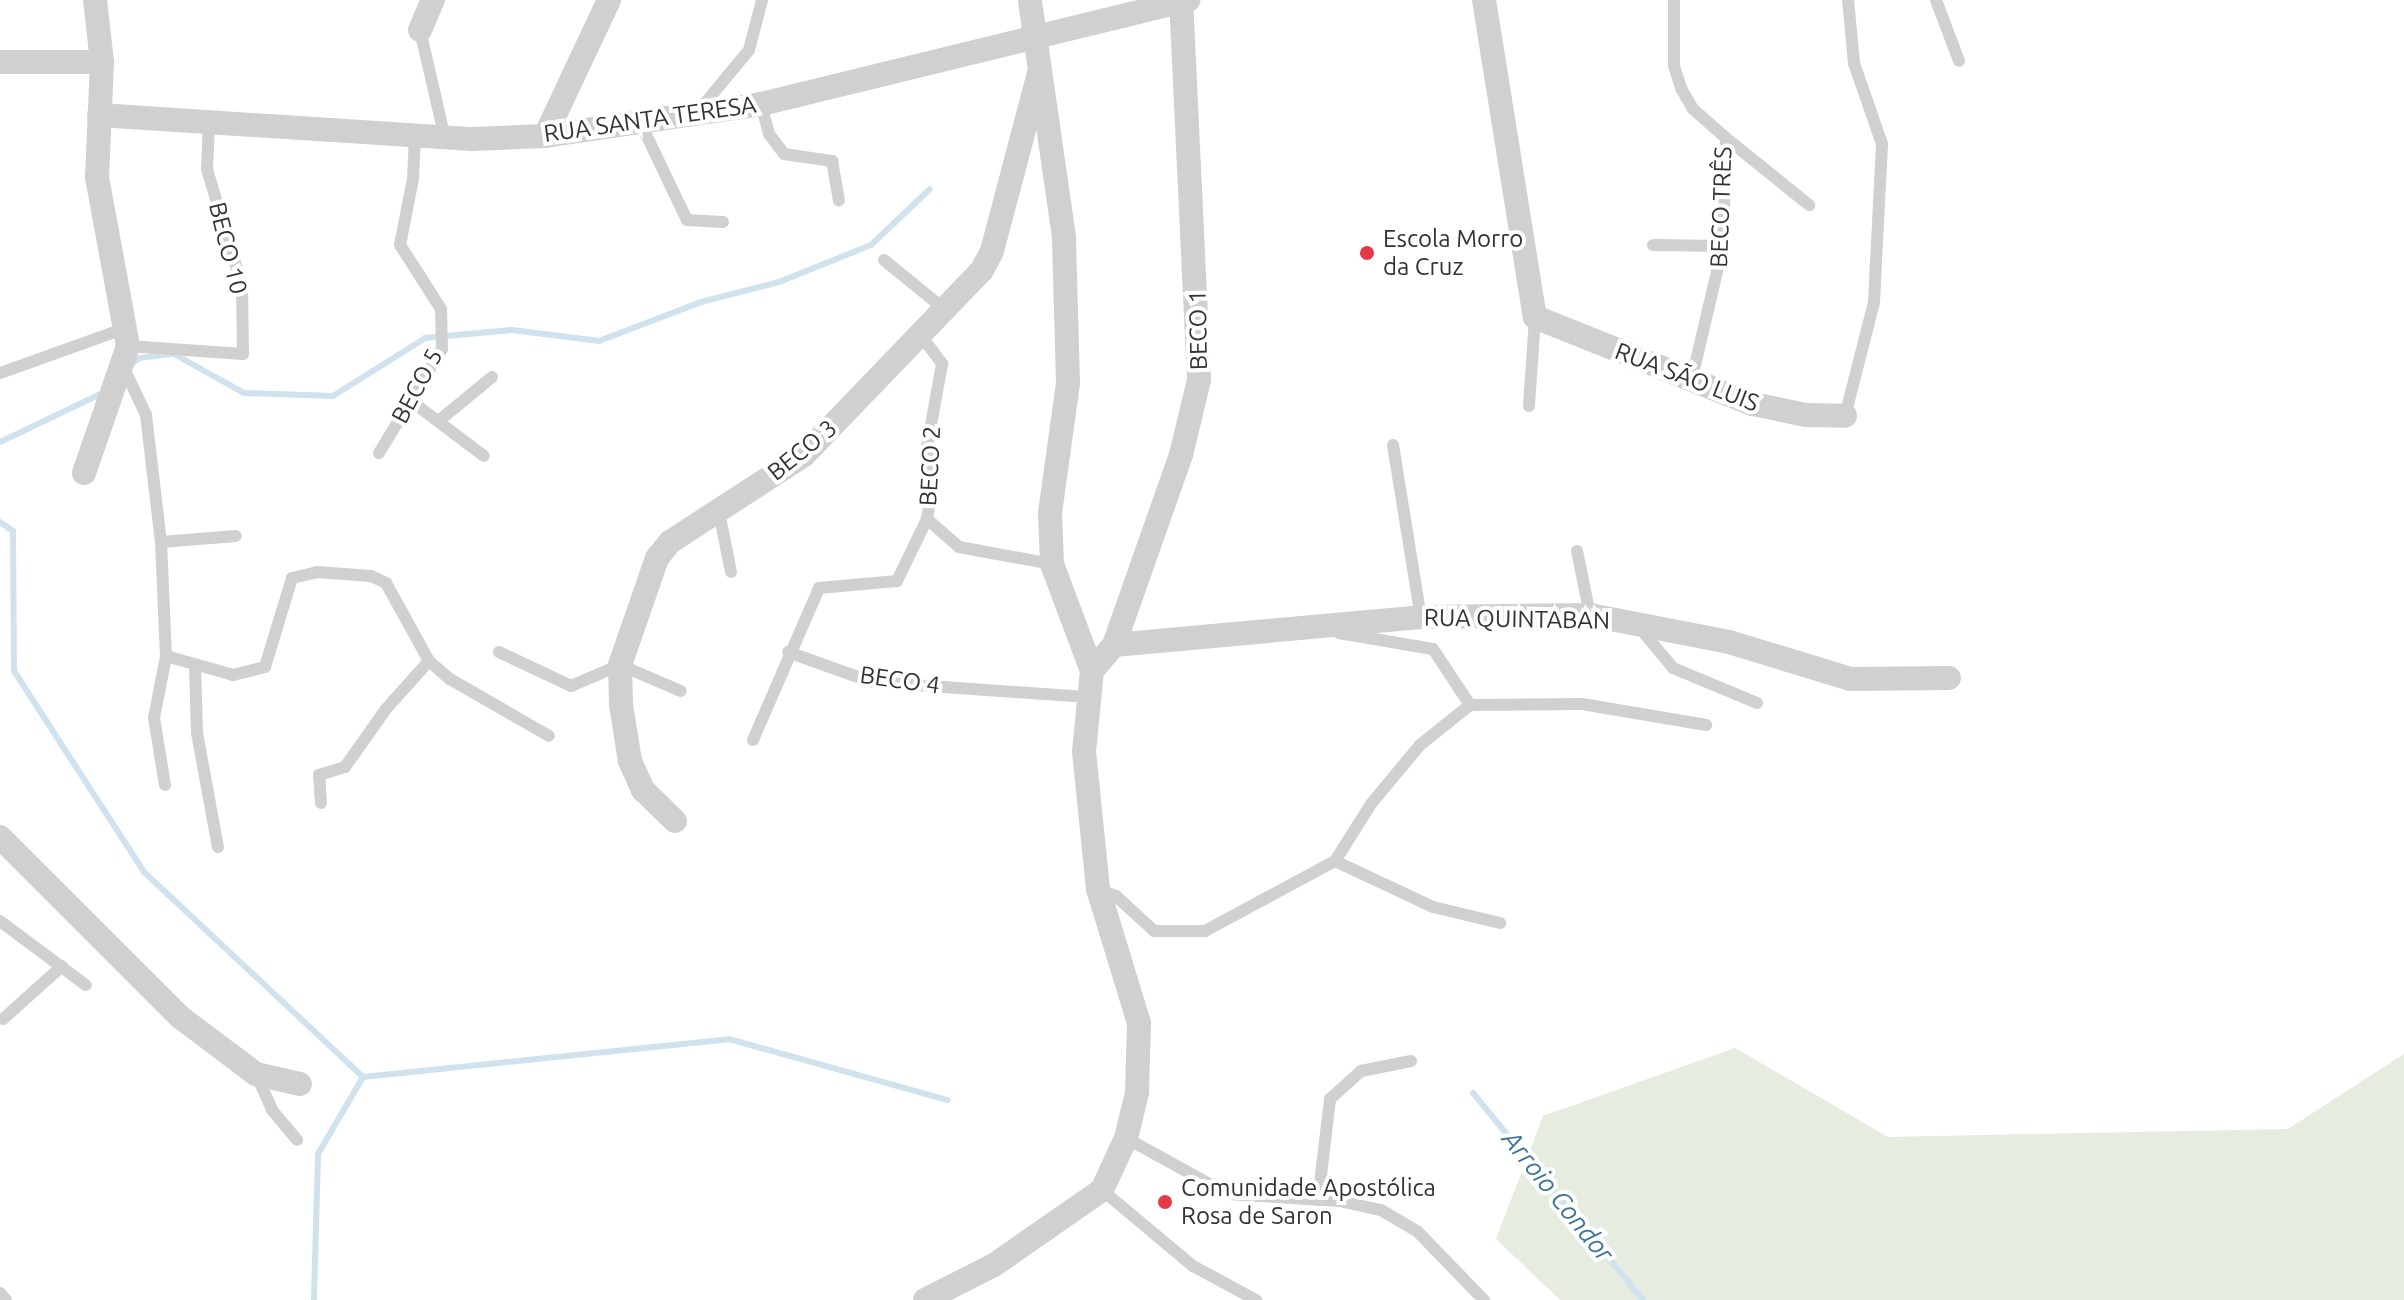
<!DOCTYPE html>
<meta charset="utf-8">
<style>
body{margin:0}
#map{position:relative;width:2404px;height:1300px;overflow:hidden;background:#fff;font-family:Ubuntu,sans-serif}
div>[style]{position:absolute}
.green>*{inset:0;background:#e6ecdf}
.stream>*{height:6px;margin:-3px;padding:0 3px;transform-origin:3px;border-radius:3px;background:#cfe2ee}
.lane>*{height:12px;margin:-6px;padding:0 6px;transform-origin:6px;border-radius:6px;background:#d0d0d0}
.street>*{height:24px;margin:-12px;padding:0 12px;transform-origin:12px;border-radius:12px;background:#d0d0d0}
.dots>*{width:22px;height:22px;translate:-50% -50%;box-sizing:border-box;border:4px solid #fff;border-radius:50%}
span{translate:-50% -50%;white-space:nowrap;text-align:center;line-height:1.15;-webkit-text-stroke:8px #fff;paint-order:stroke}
.street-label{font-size:24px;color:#333}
.poi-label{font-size:24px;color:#333}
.left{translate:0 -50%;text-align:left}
.water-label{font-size:26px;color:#3f7597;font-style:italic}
</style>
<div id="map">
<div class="green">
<div style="clip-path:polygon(1735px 1048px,1888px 1137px,2288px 1129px,2404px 1054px,2404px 1300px,1560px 1300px,1496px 1239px,1543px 1116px)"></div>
</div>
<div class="stream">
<div style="left:132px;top:364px;width:9px;rotate:-41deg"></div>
<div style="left:139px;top:358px;width:35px;rotate:-7deg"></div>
<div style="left:174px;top:354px;width:80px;rotate:29.1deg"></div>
<div style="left:244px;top:393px;width:89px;rotate:1.9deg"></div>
<div style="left:333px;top:396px;width:109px;rotate:-32.2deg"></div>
<div style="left:425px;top:338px;width:87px;rotate:-5.3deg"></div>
<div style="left:512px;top:330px;width:88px;rotate:7.2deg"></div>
<div style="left:599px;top:341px;width:109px;rotate:-20.9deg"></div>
<div style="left:701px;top:302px;width:81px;rotate:-14.4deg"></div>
<div style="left:779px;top:282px;width:99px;rotate:-21.9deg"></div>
<div style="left:871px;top:245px;width:81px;rotate:-43.5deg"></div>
<div style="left:0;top:442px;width:116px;rotate:-25.5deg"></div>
<div style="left:0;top:522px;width:16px;rotate:35deg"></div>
<div style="left:13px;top:531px;width:140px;rotate:89.6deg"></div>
<div style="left:14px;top:671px;width:239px;rotate:57.1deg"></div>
<div style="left:144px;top:872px;width:300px;rotate:43.1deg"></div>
<div style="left:363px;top:1077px;width:89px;rotate:120.3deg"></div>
<div style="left:318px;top:1154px;width:146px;rotate:91.6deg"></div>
<div style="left:363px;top:1077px;width:368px;rotate:-5.9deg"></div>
<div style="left:729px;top:1039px;width:227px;rotate:15.6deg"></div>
<div style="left:1473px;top:1093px;width:268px;rotate:50.6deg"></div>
</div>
<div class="lane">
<div style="left:1674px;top:0;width:66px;rotate:90deg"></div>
<div style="left:1674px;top:66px;width:25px;rotate:72deg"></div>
<div style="left:1682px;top:90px;width:22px;rotate:60deg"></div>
<div style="left:1693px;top:109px;width:44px;rotate:41.3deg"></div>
<div style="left:1726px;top:138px;width:108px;rotate:91.6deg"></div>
<div style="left:1723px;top:246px;width:140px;rotate:103.2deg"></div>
<div style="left:1936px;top:0;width:65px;rotate:69.3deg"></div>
<div style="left:420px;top:30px;width:111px;rotate:77deg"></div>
<div style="left:761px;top:104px;width:31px;rotate:75deg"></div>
<div style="left:769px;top:134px;width:25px;rotate:53deg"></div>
<div style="left:784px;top:154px;width:49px;rotate:8.3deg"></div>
<div style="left:832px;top:161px;width:40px;rotate:80deg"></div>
<div style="left:701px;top:108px;width:75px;rotate:-50.4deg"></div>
<div style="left:749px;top:50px;width:52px;rotate:-75.4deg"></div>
<div style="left:641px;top:124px;width:106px;rotate:64.4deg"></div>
<div style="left:687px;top:220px;width:36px;rotate:3deg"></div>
<div style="left:1726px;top:138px;width:107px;rotate:38.9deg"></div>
<div style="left:1653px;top:245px;width:70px;rotate:0.8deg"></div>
<div style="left:884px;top:260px;width:77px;rotate:39.2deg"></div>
<div style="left:919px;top:333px;width:39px;rotate:53deg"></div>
<div style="left:942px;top:364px;width:84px;rotate:100.2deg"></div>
<div style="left:927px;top:447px;width:44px;rotate:83.5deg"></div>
<div style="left:932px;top:491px;width:28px;rotate:100deg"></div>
<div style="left:927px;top:519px;width:43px;rotate:41.2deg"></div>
<div style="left:959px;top:547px;width:95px;rotate:10.4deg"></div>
<div style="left:128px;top:346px;width:115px;rotate:4deg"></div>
<div style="left:243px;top:354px;width:68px;rotate:-90.8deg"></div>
<div style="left:242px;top:286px;width:122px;rotate:-106.7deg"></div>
<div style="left:207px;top:169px;width:45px;rotate:-87.5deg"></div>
<div style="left:124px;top:368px;width:52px;rotate:64.9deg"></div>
<div style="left:146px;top:415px;width:128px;rotate:83.3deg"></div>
<div style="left:161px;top:542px;width:114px;rotate:87.5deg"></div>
<div style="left:166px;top:656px;width:70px;rotate:15.8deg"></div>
<div style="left:233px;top:675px;width:33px;rotate:-14deg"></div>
<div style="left:265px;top:667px;width:93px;rotate:-73.1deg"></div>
<div style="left:292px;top:578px;width:26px;rotate:-13deg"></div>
<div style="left:317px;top:572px;width:54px;rotate:4.2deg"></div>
<div style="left:371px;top:576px;width:17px;rotate:25deg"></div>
<div style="left:386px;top:583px;width:89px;rotate:61.1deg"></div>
<div style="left:429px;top:661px;width:28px;rotate:41deg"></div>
<div style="left:450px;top:679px;width:114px;rotate:29.9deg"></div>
<div style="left:0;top:373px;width:134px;rotate:-19.7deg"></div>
<div style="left:411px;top:401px;width:91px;rotate:37deg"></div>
<div style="left:1529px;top:406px;width:89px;rotate:-86.1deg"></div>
<div style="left:1845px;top:416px;width:118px;rotate:-75.7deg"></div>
<div style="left:1874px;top:302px;width:158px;rotate:-87.1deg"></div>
<div style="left:1882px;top:144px;width:86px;rotate:-109.1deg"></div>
<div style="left:1854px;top:63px;width:63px;rotate:-95.4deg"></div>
<div style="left:441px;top:419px;width:66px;rotate:-39.5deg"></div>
<div style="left:1393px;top:445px;width:174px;rotate:80.8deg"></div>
<div style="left:379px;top:453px;width:122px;rotate:-58.8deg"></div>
<div style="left:442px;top:349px;width:40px;rotate:-91.4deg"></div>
<div style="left:441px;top:309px;width:76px;rotate:-122.6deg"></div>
<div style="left:400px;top:245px;width:67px;rotate:-78.9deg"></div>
<div style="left:413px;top:179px;width:43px;rotate:-87.3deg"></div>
<div style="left:719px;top:512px;width:61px;rotate:78.7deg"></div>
<div style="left:161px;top:542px;width:75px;rotate:-4.6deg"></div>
<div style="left:1577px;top:551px;width:65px;rotate:78.5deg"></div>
<div style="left:1639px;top:627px;width:53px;rotate:50.3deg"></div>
<div style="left:1673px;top:668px;width:91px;rotate:22.6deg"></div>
<div style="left:1339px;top:633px;width:95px;rotate:9.7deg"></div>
<div style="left:1433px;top:649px;width:67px;rotate:56.5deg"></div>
<div style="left:1470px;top:705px;width:112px;rotate:-0.5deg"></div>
<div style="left:1582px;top:704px;width:126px;rotate:9.6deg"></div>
<div style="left:499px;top:652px;width:80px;rotate:25.3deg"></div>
<div style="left:571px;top:686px;width:53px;rotate:-23.2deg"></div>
<div style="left:620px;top:665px;width:66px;rotate:23.1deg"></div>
<div style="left:788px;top:652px;width:89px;rotate:19.7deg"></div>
<div style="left:872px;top:682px;width:217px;rotate:4deg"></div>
<div style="left:195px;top:665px;width:68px;rotate:88.3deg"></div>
<div style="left:197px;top:733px;width:116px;rotate:79.6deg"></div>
<div style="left:753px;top:740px;width:166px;rotate:-66.5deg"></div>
<div style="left:819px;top:588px;width:78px;rotate:-5.1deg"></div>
<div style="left:897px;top:581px;width:69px;rotate:-64.2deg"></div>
<div style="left:165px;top:785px;width:68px;rotate:-99.3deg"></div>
<div style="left:154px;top:718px;width:63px;rotate:-79deg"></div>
<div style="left:321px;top:803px;width:28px;rotate:-94deg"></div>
<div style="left:319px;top:775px;width:27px;rotate:-17deg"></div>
<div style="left:345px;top:767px;width:71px;rotate:-54.7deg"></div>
<div style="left:386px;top:709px;width:64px;rotate:-48.1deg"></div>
<div style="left:1335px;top:861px;width:108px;rotate:25.1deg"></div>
<div style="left:1433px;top:907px;width:69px;rotate:13.4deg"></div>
<div style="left:1098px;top:889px;width:19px;rotate:21deg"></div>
<div style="left:1116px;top:896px;width:52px;rotate:42.6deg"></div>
<div style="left:1154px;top:931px;width:51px"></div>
<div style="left:1205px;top:931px;width:148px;rotate:-28.3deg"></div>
<div style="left:1335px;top:861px;width:67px;rotate:-57.7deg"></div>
<div style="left:1371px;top:804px;width:77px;rotate:-50.3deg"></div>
<div style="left:1420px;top:745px;width:64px;rotate:-38.7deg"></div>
<div style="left:0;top:921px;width:107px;rotate:36.7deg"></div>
<div style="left:3px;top:1019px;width:79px;rotate:-41.9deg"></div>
<div style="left:257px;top:1076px;width:37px;rotate:66deg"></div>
<div style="left:272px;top:1110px;width:39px;rotate:50deg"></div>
<div style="left:1126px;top:1138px;width:116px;rotate:28.8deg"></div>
<div style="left:1228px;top:1194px;width:111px;rotate:3.6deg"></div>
<div style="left:1339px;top:1201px;width:43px;rotate:12.1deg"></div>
<div style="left:1381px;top:1210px;width:43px;rotate:30.7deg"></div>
<div style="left:1418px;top:1232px;width:95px;rotate:45.9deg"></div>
<div style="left:1102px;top:1190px;width:119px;rotate:39.9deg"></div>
<div style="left:1193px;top:1266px;width:72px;rotate:28.4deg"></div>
<div style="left:1318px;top:1200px;width:102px;rotate:-83.2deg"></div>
<div style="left:1330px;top:1099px;width:42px;rotate:-42.1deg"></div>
<div style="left:1361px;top:1071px;width:51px;rotate:-11.3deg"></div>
<div style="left:0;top:1293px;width:9px;rotate:49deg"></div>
</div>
<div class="street">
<div style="left:1484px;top:0;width:321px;rotate:80.9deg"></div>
<div style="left:1535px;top:317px;width:235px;rotate:21.8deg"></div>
<div style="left:1753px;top:404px;width:54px;rotate:11.7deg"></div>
<div style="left:1806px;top:415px;width:39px;rotate:1deg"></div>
<div style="left:420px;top:30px;width:33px;rotate:-67deg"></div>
<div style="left:0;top:62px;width:102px"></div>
<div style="left:99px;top:115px;width:374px;rotate:3.7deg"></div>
<div style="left:472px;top:139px;width:73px;rotate:-2.4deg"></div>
<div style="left:545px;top:136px;width:218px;rotate:-8.4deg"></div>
<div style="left:761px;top:104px;width:440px;rotate:-13.7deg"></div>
<div style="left:545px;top:136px;width:150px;rotate:-64.8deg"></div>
<div style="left:84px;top:473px;width:134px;rotate:-70.9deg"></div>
<div style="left:128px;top:346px;width:172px;rotate:-100.4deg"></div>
<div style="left:97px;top:177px;width:115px;rotate:-87.5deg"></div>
<div style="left:102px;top:62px;width:62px;rotate:-96.4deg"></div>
<div style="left:1114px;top:645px;width:201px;rotate:-70.6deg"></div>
<div style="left:1181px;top:455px;width:77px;rotate:-76.5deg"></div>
<div style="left:1199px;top:380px;width:378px;rotate:-92.7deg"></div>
<div style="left:1092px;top:671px;width:34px;rotate:-50deg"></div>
<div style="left:1114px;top:645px;width:308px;rotate:-5.2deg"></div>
<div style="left:1421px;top:617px;width:169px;rotate:-0.7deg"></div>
<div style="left:1590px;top:615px;width:142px;rotate:11deg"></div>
<div style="left:1729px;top:642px;width:127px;rotate:16.9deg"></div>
<div style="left:1851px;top:679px;width:98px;rotate:-0.6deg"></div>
<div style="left:675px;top:821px;width:45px;rotate:-135.9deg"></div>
<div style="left:643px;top:790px;width:32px;rotate:-114deg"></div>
<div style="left:630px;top:761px;width:57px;rotate:-99.1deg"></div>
<div style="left:621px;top:705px;width:40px;rotate:-91.4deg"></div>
<div style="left:620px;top:665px;width:113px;rotate:-70.9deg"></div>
<div style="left:657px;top:558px;width:21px;rotate:-51deg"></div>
<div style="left:670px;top:542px;width:160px;rotate:-33deg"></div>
<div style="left:804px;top:455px;width:257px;rotate:-46.1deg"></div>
<div style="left:982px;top:270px;width:21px;rotate:-62deg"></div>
<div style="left:992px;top:251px;width:184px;rotate:-75.2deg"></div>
<div style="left:0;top:837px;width:255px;rotate:45deg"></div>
<div style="left:180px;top:1017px;width:95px;rotate:36.9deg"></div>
<div style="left:256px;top:1074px;width:45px;rotate:12.8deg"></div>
<div style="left:925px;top:1300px;width:77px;rotate:-26.9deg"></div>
<div style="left:994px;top:1265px;width:131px;rotate:-34.8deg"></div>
<div style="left:1102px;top:1190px;width:57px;rotate:-65.2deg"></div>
<div style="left:1126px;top:1138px;width:46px;rotate:-76.3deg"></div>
<div style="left:1137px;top:1093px;width:70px;rotate:-88.4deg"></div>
<div style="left:1139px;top:1023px;width:140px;rotate:-107deg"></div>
<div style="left:1098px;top:889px;width:138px;rotate:-95.8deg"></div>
<div style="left:1084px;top:752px;width:81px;rotate:-84.4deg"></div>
<div style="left:1092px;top:671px;width:114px;rotate:-110.5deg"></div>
<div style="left:1052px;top:564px;width:51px;rotate:-92.2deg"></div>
<div style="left:1050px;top:513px;width:131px;rotate:-82.1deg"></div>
<div style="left:1068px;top:383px;width:146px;rotate:-91.6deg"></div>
<div style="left:1064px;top:237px;width:239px;rotate:-98.2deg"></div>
</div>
<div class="dots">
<div style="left:1367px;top:253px;background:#e63946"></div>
<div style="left:1165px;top:1202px;background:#e63946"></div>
</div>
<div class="street-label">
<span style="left:650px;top:119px;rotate:-8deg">RUA SANTA TERESA</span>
<span style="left:1721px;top:207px;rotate:-88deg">BECO TRÊS</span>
<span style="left:228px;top:248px;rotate:76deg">BECO 10</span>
<span style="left:1198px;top:330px;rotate:-91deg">BECO 1</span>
<span style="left:1687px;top:377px;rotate:21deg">RUA SÃO LUIS</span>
<span style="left:417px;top:386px;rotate:-62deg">BECO 5</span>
<span style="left:802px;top:450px;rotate:-39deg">BECO 3</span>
<span style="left:930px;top:466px;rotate:-87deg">BECO 2</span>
<span style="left:1517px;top:619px;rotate:1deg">RUA QUINTABAN</span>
<span style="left:900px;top:680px;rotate:8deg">BECO 4</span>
</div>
<div class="poi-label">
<span class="left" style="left:1383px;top:253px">Escola Morro<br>da Cruz</span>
<span class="left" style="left:1181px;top:1202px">Comunidade Apostólica<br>Rosa de Saron</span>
</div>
<div class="water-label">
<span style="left:1558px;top:1196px;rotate:51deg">Arroio Condor</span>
</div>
</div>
